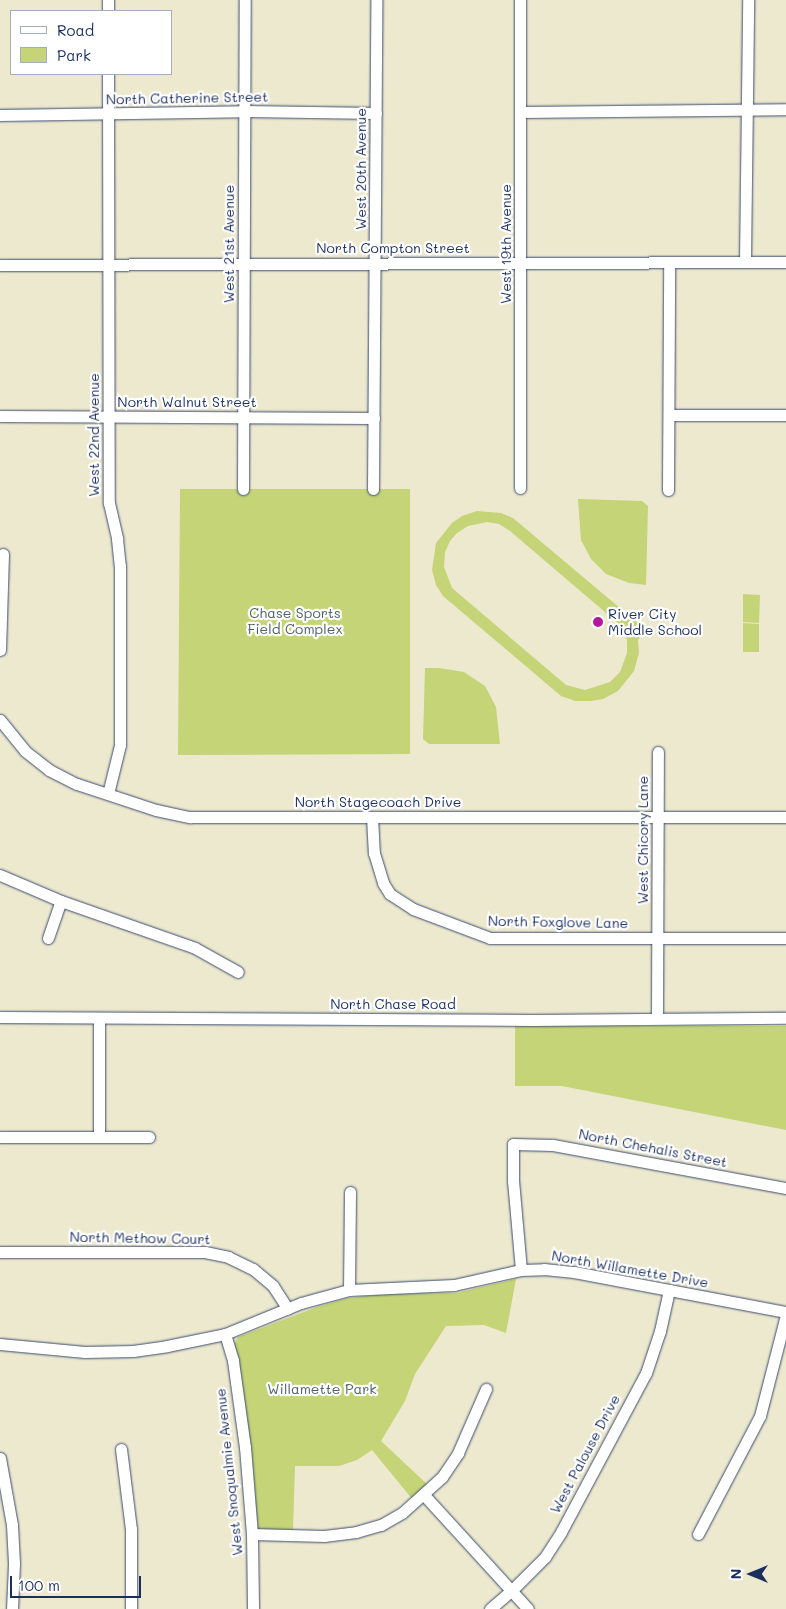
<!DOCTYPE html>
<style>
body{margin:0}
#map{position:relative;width:786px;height:1609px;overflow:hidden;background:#ede9cf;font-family:Mali,sans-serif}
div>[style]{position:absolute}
.green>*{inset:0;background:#c4d476}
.roads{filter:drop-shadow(0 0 1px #3a4b6f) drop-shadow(0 0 1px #3a4b6f)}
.minor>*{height:11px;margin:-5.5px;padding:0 5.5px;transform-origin:5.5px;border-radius:5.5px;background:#fff}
.dots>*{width:14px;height:14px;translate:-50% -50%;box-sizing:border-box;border:2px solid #fff;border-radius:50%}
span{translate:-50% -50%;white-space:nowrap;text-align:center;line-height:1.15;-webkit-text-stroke:4.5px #fff;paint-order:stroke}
.street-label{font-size:14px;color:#1b2f5e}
.park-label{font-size:14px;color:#4e6165}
.poi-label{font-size:14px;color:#1b2f5e}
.left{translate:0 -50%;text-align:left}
.legend{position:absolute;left:10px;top:10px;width:162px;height:65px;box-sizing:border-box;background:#fff;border:1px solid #a4acbf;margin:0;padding:6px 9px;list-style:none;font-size:15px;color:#1b2f5e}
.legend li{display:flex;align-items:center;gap:10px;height:25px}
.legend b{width:25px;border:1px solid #a4acbf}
.north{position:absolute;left:726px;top:1549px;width:50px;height:50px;-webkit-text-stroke:4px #fff;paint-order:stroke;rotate:270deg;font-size:14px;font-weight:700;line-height:20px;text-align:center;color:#1b2f5e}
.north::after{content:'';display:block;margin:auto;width:18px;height:22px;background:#1b2f5e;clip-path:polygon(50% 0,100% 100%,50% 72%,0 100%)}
.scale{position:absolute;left:10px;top:1576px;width:131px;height:22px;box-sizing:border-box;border:2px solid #1b2f5e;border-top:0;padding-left:6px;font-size:15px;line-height:18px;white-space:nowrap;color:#1b2f5e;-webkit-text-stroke:4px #fff;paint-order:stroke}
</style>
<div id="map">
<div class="green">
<div style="clip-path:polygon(180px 489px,410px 489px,410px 754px,178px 755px)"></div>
<div style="clip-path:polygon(578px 499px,642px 501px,648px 506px,646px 585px,629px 583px,606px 574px,591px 559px,581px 540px)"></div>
<div style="clip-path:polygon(evenodd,477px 511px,501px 513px,513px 518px,646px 630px,638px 640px,639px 653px,634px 671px,618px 691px,603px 699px,591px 701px,575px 701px,561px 696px,443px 596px,436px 585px,432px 570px,436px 543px,452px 523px,462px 516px,477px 511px,487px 522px,499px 524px,510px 531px,619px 624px,627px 640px,627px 653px,620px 672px,610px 682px,585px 690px,566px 685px,452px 588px,444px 567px,445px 552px,450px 541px,457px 533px,468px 526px,487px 522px)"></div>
<div style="clip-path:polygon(743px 594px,760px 595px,759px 623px,743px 622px)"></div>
<div style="clip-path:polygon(743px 623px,759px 624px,759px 652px,743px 652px)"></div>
<div style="clip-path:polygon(425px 668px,439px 668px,464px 672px,485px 686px,496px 707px,500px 744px,429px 744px,423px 739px)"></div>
<div style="clip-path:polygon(515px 1026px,786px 1026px,786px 1130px,562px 1086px,515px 1086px)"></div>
<div style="clip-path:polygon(516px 1279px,506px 1333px,484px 1325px,446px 1326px,415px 1374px,405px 1401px,381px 1441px,428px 1485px,413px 1500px,372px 1450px,357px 1460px,339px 1466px,295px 1466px,293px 1530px,258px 1529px,241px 1380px,234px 1344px,238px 1337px,317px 1307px,348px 1298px,384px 1294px,456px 1293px)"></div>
</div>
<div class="roads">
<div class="minor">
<div style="left:108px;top:11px;width:11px;rotate:-90deg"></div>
<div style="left:108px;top:74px;width:429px;rotate:89.9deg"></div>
<div style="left:109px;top:503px;width:37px;rotate:77deg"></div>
<div style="left:117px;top:539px;width:27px;rotate:84deg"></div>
<div style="left:120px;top:566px;width:179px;rotate:90deg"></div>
<div style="left:120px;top:745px;width:50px;rotate:103.8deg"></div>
<div style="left:521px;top:112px;width:265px;rotate:-0.6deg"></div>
<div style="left:0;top:115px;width:245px;rotate:-0.9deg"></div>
<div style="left:245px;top:111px;width:131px;rotate:0.9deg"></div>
<div style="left:745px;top:262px;width:262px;rotate:-89.3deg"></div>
<div style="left:0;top:265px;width:786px;rotate:-0.22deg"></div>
<div style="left:669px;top:415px;width:117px"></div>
<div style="left:0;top:416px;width:374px;rotate:0.3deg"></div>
<div style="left:520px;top:488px;width:488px;rotate:-90deg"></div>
<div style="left:243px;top:489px;width:489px;rotate:-89.8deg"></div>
<div style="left:373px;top:489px;width:489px;rotate:-89.6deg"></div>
<div style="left:668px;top:490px;width:228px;rotate:-89.7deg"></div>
<div style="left:0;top:650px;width:96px;rotate:-88.2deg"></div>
<div style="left:0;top:720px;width:40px;rotate:51deg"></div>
<div style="left:25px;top:751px;width:31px;rotate:38deg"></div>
<div style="left:49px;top:770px;width:31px;rotate:27deg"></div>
<div style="left:77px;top:784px;width:83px;rotate:18.2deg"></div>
<div style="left:156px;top:810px;width:35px;rotate:12deg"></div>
<div style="left:190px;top:817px;width:596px"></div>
<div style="left:372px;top:817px;width:36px;rotate:87deg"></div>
<div style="left:374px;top:853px;width:31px;rotate:73deg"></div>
<div style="left:383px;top:883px;width:13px;rotate:58deg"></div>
<div style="left:390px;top:894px;width:27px;rotate:33deg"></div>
<div style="left:413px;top:909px;width:82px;rotate:20.6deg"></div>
<div style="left:490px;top:938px;width:296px"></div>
<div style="left:0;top:875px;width:66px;rotate:23.1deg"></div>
<div style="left:61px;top:901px;width:142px;rotate:19.3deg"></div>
<div style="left:195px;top:948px;width:49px;rotate:29.2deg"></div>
<div style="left:48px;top:938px;width:39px;rotate:-71deg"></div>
<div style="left:0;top:1017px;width:532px;rotate:0.32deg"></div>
<div style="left:532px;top:1020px;width:254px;rotate:-0.5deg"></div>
<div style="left:657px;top:1018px;width:266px;rotate:-89.8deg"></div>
<div style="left:0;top:1137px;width:149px"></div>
<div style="left:99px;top:1137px;width:119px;rotate:-90deg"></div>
<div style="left:0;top:1252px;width:205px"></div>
<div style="left:205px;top:1252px;width:24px;rotate:12deg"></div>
<div style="left:228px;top:1257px;width:28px;rotate:26deg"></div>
<div style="left:253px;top:1269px;width:26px;rotate:40deg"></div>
<div style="left:273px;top:1286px;width:27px;rotate:57deg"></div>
<div style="left:521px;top:1270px;width:89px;rotate:-95.1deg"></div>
<div style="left:513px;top:1181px;width:37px;rotate:-90deg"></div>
<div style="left:513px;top:1144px;width:40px;rotate:1.4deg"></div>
<div style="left:553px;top:1145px;width:237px;rotate:10.5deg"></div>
<div style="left:349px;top:1290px;width:98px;rotate:-89.4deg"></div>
<div style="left:225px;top:1334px;width:28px;rotate:73deg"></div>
<div style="left:233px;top:1361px;width:87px;rotate:82.1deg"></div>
<div style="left:245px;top:1447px;width:87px;rotate:85.4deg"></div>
<div style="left:252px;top:1534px;width:75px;rotate:89.2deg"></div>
<div style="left:0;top:1344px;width:85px;rotate:5.4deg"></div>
<div style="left:85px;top:1352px;width:48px;rotate:-1.2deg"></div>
<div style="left:133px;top:1351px;width:34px;rotate:-8deg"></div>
<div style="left:167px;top:1346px;width:59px;rotate:-11.7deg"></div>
<div style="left:225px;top:1334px;width:82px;rotate:-22.2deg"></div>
<div style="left:301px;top:1303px;width:50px;rotate:-15.2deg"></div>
<div style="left:349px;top:1290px;width:105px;rotate:-2.7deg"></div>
<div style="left:454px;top:1285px;width:69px;rotate:-12.6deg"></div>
<div style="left:521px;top:1270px;width:23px;rotate:-2deg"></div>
<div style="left:544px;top:1269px;width:30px;rotate:6deg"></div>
<div style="left:574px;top:1272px;width:216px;rotate:10.7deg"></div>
<div style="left:121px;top:1449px;width:81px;rotate:82.9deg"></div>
<div style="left:131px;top:1529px;width:80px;rotate:90deg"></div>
<div style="left:0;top:1458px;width:68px;rotate:79.8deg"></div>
<div style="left:12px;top:1525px;width:39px;rotate:87deg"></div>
<div style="left:14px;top:1564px;width:45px;rotate:92.5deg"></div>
<div style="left:424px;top:1495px;width:154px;rotate:47.6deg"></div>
<div style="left:252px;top:1534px;width:72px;rotate:1.6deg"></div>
<div style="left:324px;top:1536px;width:32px;rotate:-7deg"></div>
<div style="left:356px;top:1532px;width:26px;rotate:-16deg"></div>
<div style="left:381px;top:1525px;width:24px;rotate:-30deg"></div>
<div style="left:402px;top:1513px;width:54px;rotate:-42deg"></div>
<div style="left:442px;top:1477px;width:29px;rotate:-56deg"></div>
<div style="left:458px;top:1453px;width:70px;rotate:-66.4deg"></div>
<div style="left:698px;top:1534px;width:133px;rotate:-62.3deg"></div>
<div style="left:760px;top:1416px;width:104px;rotate:-75.6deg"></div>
<div style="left:490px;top:1609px;width:28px;rotate:-41deg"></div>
<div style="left:511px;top:1591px;width:48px;rotate:-45deg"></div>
<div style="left:545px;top:1557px;width:30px;rotate:-57deg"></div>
<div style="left:561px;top:1532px;width:180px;rotate:-61.9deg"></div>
<div style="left:646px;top:1373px;width:44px;rotate:-71.6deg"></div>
<div style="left:660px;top:1331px;width:42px;rotate:-77.6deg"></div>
</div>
</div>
<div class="dots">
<div style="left:598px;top:622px;background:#b5179e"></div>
</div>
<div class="street-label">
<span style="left:187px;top:98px;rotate:-1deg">North Catherine Street</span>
<span style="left:361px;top:169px;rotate:-90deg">West 20th Avenue</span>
<span style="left:229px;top:244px;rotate:-90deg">West 21st Avenue</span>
<span style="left:506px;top:244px;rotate:-90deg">West 19th Avenue</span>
<span style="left:393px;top:248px">North Compton Street</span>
<span style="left:187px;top:402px">North Walnut Street</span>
<span style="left:94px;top:435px;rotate:-90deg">West 22nd Avenue</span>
<span style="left:378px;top:802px">North Stagecoach Drive</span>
<span style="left:643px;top:840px;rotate:-90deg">West Chicory Lane</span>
<span style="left:558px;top:922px;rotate:1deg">North Foxglove Lane</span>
<span style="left:393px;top:1004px">North Chase Road</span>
<span style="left:653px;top:1148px;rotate:11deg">North Chehalis Street</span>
<span style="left:140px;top:1238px;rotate:1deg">North Methow Court</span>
<span style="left:630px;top:1269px;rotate:10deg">North Willamette Drive</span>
<span style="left:585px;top:1454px;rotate:-62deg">West Palouse Drive</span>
<span style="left:229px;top:1472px;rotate:-96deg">West Snoqualmie Avenue</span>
</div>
<div class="park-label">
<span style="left:295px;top:621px">Chase Sports<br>Field Complex</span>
<span style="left:322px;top:1389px">Willamette Park</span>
</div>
<div class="poi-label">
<span class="left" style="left:608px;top:622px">River City<br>Middle School</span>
</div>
<ul class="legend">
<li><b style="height:6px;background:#fff"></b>Road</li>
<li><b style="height:14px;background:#c4d476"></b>Park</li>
</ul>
<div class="north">N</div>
<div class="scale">100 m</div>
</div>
